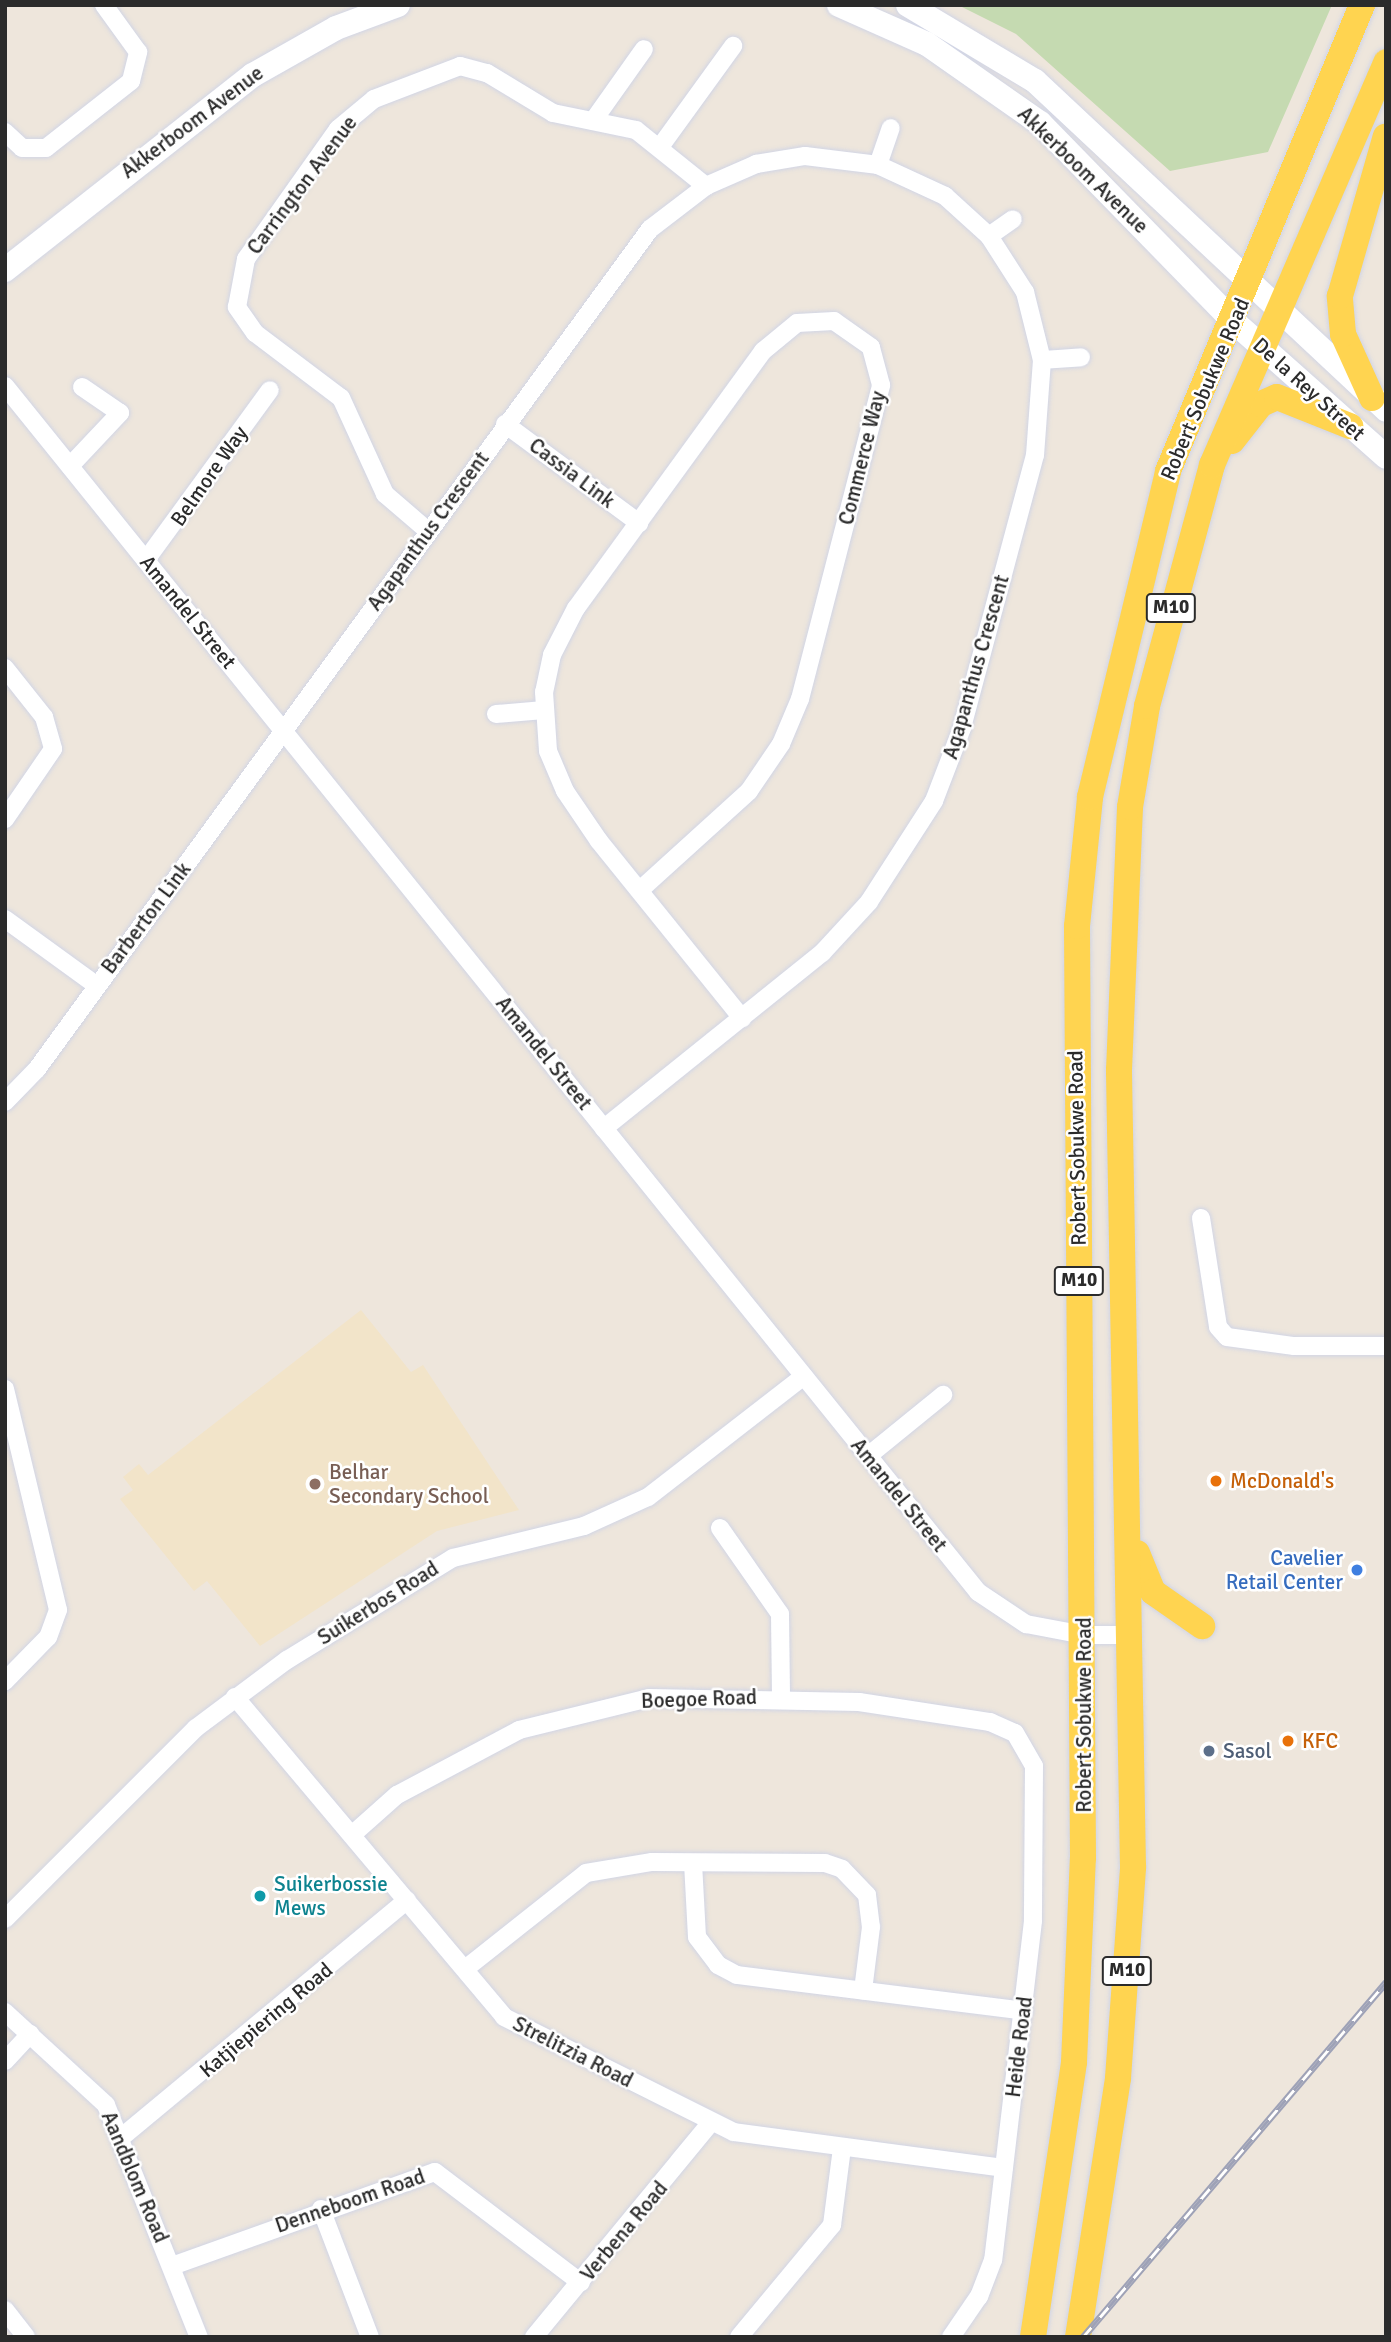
<!DOCTYPE html>
<style>
body{margin:0}
#map{position:relative;width:1391px;height:2342px;overflow:hidden;background:#eee6dc;font-family:Signika,sans-serif}
div>[style]{position:absolute}
.education>*{inset:0;background:#f2e4c9}
.cemetery>*{inset:0;background:#c5dab1}
.roads{filter:drop-shadow(0 0 2px #d1d5e5) drop-shadow(0 0 2px #d1d5e5)}
.street>*{height:18px;margin:-9px;padding:0 9px;transform-origin:9px;border-radius:9px;background:#fff}
.secondary>*{height:24px;margin:-12px;padding:0 12px;transform-origin:12px;border-radius:12px;background:#fff}
.primary>*{height:26px;margin:-13px;padding:0 13px;transform-origin:13px;border-radius:13px;background:#ffd450}
.rail>*{height:7px;margin-top:-3.5px;transform-origin:0;background:repeating-linear-gradient(90deg,#fff 0 13px,#9ea2b7 0 26px);box-sizing:border-box;border-block:2px solid #9ea2b7}
.dots>*{width:19px;height:19px;translate:-50% -50%;box-sizing:border-box;border:4px solid #fff;border-radius:50%}
span{translate:-50% -50%;white-space:nowrap;text-align:center;line-height:1.15;-webkit-text-stroke:5px #fff;paint-order:stroke}
.shield-label span{padding:2px 5px;background:#fff;border:2px solid;border-radius:5px;-webkit-text-stroke-width:0}
.shield-label{font-size:19px;color:#2b2b2b;font-weight:700}
.street-label{font-size:21px;color:#2b2b2b}
.education-label{font-size:21px;color:#785e54}
.left{translate:0 -50%;text-align:left}
.food-label{font-size:21px;color:#c56008}
.shop-label{font-size:21px;color:#366cbe}
.right{translate:-100% -50%;text-align:right}
.service-label{font-size:21px;color:#4e5e75}
.culture-label{font-size:21px;color:#0d838f}
.frame{position:absolute;inset:0;border:7px solid #2b2b2b;pointer-events:none}
</style>
<div id="map">
<div class="education">
<div style="clip-path:polygon(361px 1310px,411px 1372px,423px 1365px,519px 1510px,437px 1531px,260px 1646px,207px 1581px,194px 1591px,120px 1499px,133px 1490px,123px 1477px,139px 1464px,148px 1475px)"></div>
</div>
<div class="cemetery">
<div style="clip-path:polygon(958px 5px,1332px 5px,1268px 152px,1170px 171px,1016px 34px)"></div>
</div>
<div class="roads">
<div class="street">
<div style="left:593px;top:121px;width:88px;rotate:-54.7deg"></div>
<div style="left:5px;top:132px;width:23px;rotate:43deg"></div>
<div style="left:22px;top:148px;width:24px"></div>
<div style="left:46px;top:148px;width:108px;rotate:-38.2deg"></div>
<div style="left:131px;top:81px;width:30px;rotate:-76deg"></div>
<div style="left:138px;top:52px;width:58px;rotate:-125.9deg"></div>
<div style="left:660px;top:147px;width:125px;rotate:-54.1deg"></div>
<div style="left:878px;top:165px;width:39px;rotate:-71deg"></div>
<div style="left:989px;top:236px;width:29px;rotate:-35deg"></div>
<div style="left:1042px;top:360px;width:39px;rotate:-4deg"></div>
<div style="left:5px;top:386px;width:1550px;rotate:51.1deg"></div>
<div style="left:978px;top:1592px;width:58px;rotate:33.7deg"></div>
<div style="left:1026px;top:1624px;width:60px;rotate:10.6deg"></div>
<div style="left:1085px;top:1635px;width:47px"></div>
<div style="left:505px;top:424px;width:167px;rotate:36.5deg"></div>
<div style="left:70px;top:466px;width:73px;rotate:-46.7deg"></div>
<div style="left:120px;top:413px;width:46px;rotate:-145.6deg"></div>
<div style="left:428px;top:531px;width:57px;rotate:-139.3deg"></div>
<div style="left:385px;top:494px;width:106px;rotate:-114.6deg"></div>
<div style="left:341px;top:398px;width:108px;rotate:-142.9deg"></div>
<div style="left:255px;top:333px;width:32px;rotate:-125deg"></div>
<div style="left:237px;top:307px;width:49px;rotate:-79.4deg"></div>
<div style="left:246px;top:259px;width:159px;rotate:-54.7deg"></div>
<div style="left:338px;top:129px;width:47px;rotate:-39.8deg"></div>
<div style="left:374px;top:99px;width:92px;rotate:-21deg"></div>
<div style="left:460px;top:66px;width:28px;rotate:15deg"></div>
<div style="left:487px;top:73px;width:77px;rotate:31.2deg"></div>
<div style="left:553px;top:113px;width:85px;rotate:11.6deg"></div>
<div style="left:636px;top:130px;width:90px;rotate:38.7deg"></div>
<div style="left:146px;top:560px;width:210px;rotate:-53.9deg"></div>
<div style="left:5px;top:668px;width:63px;rotate:51.5deg"></div>
<div style="left:44px;top:717px;width:33px;rotate:74deg"></div>
<div style="left:53px;top:749px;width:85px;rotate:124.4deg"></div>
<div style="left:496px;top:714px;width:48px;rotate:-4.8deg"></div>
<div style="left:640px;top:890px;width:147px;rotate:-42.2deg"></div>
<div style="left:749px;top:791px;width:57px;rotate:-55.8deg"></div>
<div style="left:781px;top:744px;width:49px;rotate:-67.1deg"></div>
<div style="left:800px;top:699px;width:324px;rotate:-75.5deg"></div>
<div style="left:881px;top:385px;width:39px;rotate:-105deg"></div>
<div style="left:871px;top:347px;width:45px;rotate:-144.9deg"></div>
<div style="left:834px;top:321px;width:37px;rotate:177deg"></div>
<div style="left:797px;top:323px;width:44px;rotate:140.5deg"></div>
<div style="left:763px;top:351px;width:318px;rotate:126deg"></div>
<div style="left:576px;top:608px;width:53px;rotate:117.1deg"></div>
<div style="left:552px;top:655px;width:38px;rotate:102deg"></div>
<div style="left:544px;top:692px;width:59px;rotate:86.1deg"></div>
<div style="left:548px;top:751px;width:43px;rotate:67deg"></div>
<div style="left:565px;top:791px;width:60px;rotate:55.8deg"></div>
<div style="left:599px;top:841px;width:228px;rotate:51.1deg"></div>
<div style="left:5px;top:919px;width:112px;rotate:36deg"></div>
<div style="left:5px;top:1102px;width:46px;rotate:-45.9deg"></div>
<div style="left:37px;top:1069px;width:1040px;rotate:-53.88deg"></div>
<div style="left:650px;top:229px;width:71px;rotate:-37.5deg"></div>
<div style="left:706px;top:186px;width:55px;rotate:-23.7deg"></div>
<div style="left:756px;top:164px;width:50px;rotate:-9.3deg"></div>
<div style="left:805px;top:156px;width:74px;rotate:7deg"></div>
<div style="left:878px;top:165px;width:74px;rotate:24.8deg"></div>
<div style="left:945px;top:196px;width:59px;rotate:42.3deg"></div>
<div style="left:989px;top:236px;width:67px;rotate:57.3deg"></div>
<div style="left:1025px;top:292px;width:70px;rotate:76deg"></div>
<div style="left:1042px;top:360px;width:95px;rotate:94.2deg"></div>
<div style="left:1035px;top:455px;width:283px;rotate:105deg"></div>
<div style="left:962px;top:728px;width:78px;rotate:111deg"></div>
<div style="left:934px;top:801px;width:120px;rotate:122.8deg"></div>
<div style="left:869px;top:902px;width:69px;rotate:132.7deg"></div>
<div style="left:822px;top:953px;width:280px;rotate:141.2deg"></div>
<div style="left:1201px;top:1218px;width:110px;rotate:81.1deg"></div>
<div style="left:1218px;top:1327px;width:13px;rotate:48deg"></div>
<div style="left:1227px;top:1337px;width:68px;rotate:7.7deg"></div>
<div style="left:1294px;top:1346px;width:92px"></div>
<div style="left:5px;top:1389px;width:227px;rotate:76.5deg"></div>
<div style="left:58px;top:1610px;width:29px;rotate:110deg"></div>
<div style="left:48px;top:1637px;width:62px;rotate:134.3deg"></div>
<div style="left:868px;top:1456px;width:97px;rotate:-39.1deg"></div>
<div style="left:720px;top:1528px;width:105px;rotate:55.1deg"></div>
<div style="left:780px;top:1614px;width:83px;rotate:89.3deg"></div>
<div style="left:235px;top:1697px;width:418px;rotate:49.9deg"></div>
<div style="left:504px;top:2017px;width:257px;rotate:26.6deg"></div>
<div style="left:734px;top:2132px;width:272px;rotate:7.6deg"></div>
<div style="left:353px;top:1834px;width:59px;rotate:-41.6deg"></div>
<div style="left:397px;top:1795px;width:138px;rotate:-28deg"></div>
<div style="left:519px;top:1730px;width:134px;rotate:-13.8deg"></div>
<div style="left:649px;top:1698px;width:210px;rotate:1.1deg"></div>
<div style="left:859px;top:1702px;width:133px;rotate:8.7deg"></div>
<div style="left:990px;top:1722px;width:27px;rotate:24deg"></div>
<div style="left:1015px;top:1733px;width:38px;rotate:60deg"></div>
<div style="left:1034px;top:1766px;width:155px;rotate:90.4deg"></div>
<div style="left:1033px;top:1921px;width:341px;rotate:96.7deg"></div>
<div style="left:993px;top:2260px;width:39px;rotate:111deg"></div>
<div style="left:979px;top:2296px;width:50px;rotate:124.3deg"></div>
<div style="left:693px;top:1863px;width:74px;rotate:86.9deg"></div>
<div style="left:697px;top:1937px;width:35px;rotate:53deg"></div>
<div style="left:718px;top:1965px;width:21px;rotate:28deg"></div>
<div style="left:737px;top:1975px;width:289px;rotate:7.1deg"></div>
<div style="left:5px;top:1919px;width:270px;rotate:-45deg"></div>
<div style="left:196px;top:1728px;width:114px;rotate:-36.8deg"></div>
<div style="left:287px;top:1660px;width:195px;rotate:-31.6deg"></div>
<div style="left:453px;top:1558px;width:135px;rotate:-13.7deg"></div>
<div style="left:584px;top:1526px;width:70px;rotate:-24.4deg"></div>
<div style="left:648px;top:1497px;width:197px;rotate:-37.8deg"></div>
<div style="left:465px;top:1969px;width:154px;rotate:-38.4deg"></div>
<div style="left:586px;top:1873px;width:67px;rotate:-9.5deg"></div>
<div style="left:652px;top:1862px;width:173px;rotate:0.3deg"></div>
<div style="left:825px;top:1863px;width:18px;rotate:19deg"></div>
<div style="left:842px;top:1869px;width:36px;rotate:46deg"></div>
<div style="left:867px;top:1895px;width:32px;rotate:83deg"></div>
<div style="left:871px;top:1927px;width:64px;rotate:97.2deg"></div>
<div style="left:5px;top:2012px;width:137px;rotate:42.6deg"></div>
<div style="left:106px;top:2105px;width:250px;rotate:68.2deg"></div>
<div style="left:5px;top:2061px;width:37px;rotate:-47deg"></div>
<div style="left:123px;top:2136px;width:369px;rotate:-39.7deg"></div>
<div style="left:321px;top:2209px;width:137px;rotate:69.1deg"></div>
<div style="left:172px;top:2266px;width:279px;rotate:-19.7deg"></div>
<div style="left:435px;top:2172px;width:183px;rotate:37.2deg"></div>
<div style="left:5px;top:2310px;width:34px;rotate:52deg"></div>
<div style="left:534px;top:2337px;width:278px;rotate:-50.5deg"></div>
<div style="left:739px;top:2337px;width:146px;rotate:-50.3deg"></div>
<div style="left:832px;top:2225px;width:78px;rotate:-82.6deg"></div>
</div>
<div class="secondary">
<div style="left:839px;top:5px;width:96px;rotate:23.9deg"></div>
<div style="left:927px;top:44px;width:138px;rotate:35deg"></div>
<div style="left:1040px;top:123px;width:277px;rotate:45.7deg"></div>
<div style="left:1233px;top:321px;width:205px;rotate:41.6deg"></div>
<div style="left:908px;top:5px;width:148px;rotate:30.9deg"></div>
<div style="left:1035px;top:81px;width:481px;rotate:43.1deg"></div>
<div style="left:5px;top:270px;width:315px;rotate:-38.2deg"></div>
<div style="left:253px;top:75px;width:95px;rotate:-29.5deg"></div>
<div style="left:336px;top:28px;width:66px;rotate:-20.4deg"></div>
</div>
<div class="primary">
<div style="left:1372px;top:398px;width:70px;rotate:-114.4deg"></div>
<div style="left:1343px;top:334px;width:38px;rotate:-95deg"></div>
<div style="left:1340px;top:296px;width:166px;rotate:-74deg"></div>
<div style="left:1232px;top:441px;width:47px;rotate:-51.9deg"></div>
<div style="left:1261px;top:404px;width:17px;rotate:-24deg"></div>
<div style="left:1277px;top:397px;width:79px;rotate:21.7deg"></div>
<div style="left:1137px;top:1553px;width:42px;rotate:67.7deg"></div>
<div style="left:1153px;top:1592px;width:60px;rotate:34.8deg"></div>
<div style="left:1033px;top:2337px;width:278px;rotate:-81.5deg"></div>
<div style="left:1074px;top:2062px;width:204px;rotate:-87.5deg"></div>
<div style="left:1083px;top:1858px;width:932px;rotate:-90.37deg"></div>
<div style="left:1077px;top:926px;width:130px;rotate:-84.2deg"></div>
<div style="left:1090px;top:797px;width:335px;rotate:-76.5deg"></div>
<div style="left:1168px;top:471px;width:505px;rotate:-67.4deg"></div>
<div style="left:1078px;top:2337px;width:262px;rotate:-81.2deg"></div>
<div style="left:1118px;top:2078px;width:212px;rotate:-85.9deg"></div>
<div style="left:1133px;top:1867px;width:797px;rotate:-91.01deg"></div>
<div style="left:1119px;top:1070px;width:263px;rotate:-87.6deg"></div>
<div style="left:1130px;top:807px;width:102px;rotate:-80.4deg"></div>
<div style="left:1147px;top:706px;width:250px;rotate:-74.9deg"></div>
<div style="left:1212px;top:465px;width:439px;rotate:-66.6deg"></div>
</div>
</div>
<div class="rail">
<div style="left:1083px;top:2337px;width:467px;rotate:-49.5deg"></div>
</div>
<div class="dots">
<div style="left:1216px;top:1481px;background:#e8710a"></div>
<div style="left:315px;top:1484px;background:#8d6e63"></div>
<div style="left:1357px;top:1570px;background:#3f7fe0"></div>
<div style="left:1288px;top:1741px;background:#e8710a"></div>
<div style="left:1209px;top:1751px;background:#5c6f8a"></div>
<div style="left:260px;top:1896px;background:#0f9aa8"></div>
</div>
<div class="shield-label">
<span style="left:1171px;top:608px">M10</span>
<span style="left:1079px;top:1281px">M10</span>
<span style="left:1127px;top:1971px">M10</span>
</div>
<div class="street-label">
<span style="left:192px;top:122px;rotate:-37deg">Akkerboom Avenue</span>
<span style="left:1083px;top:170px;rotate:44deg">Akkerboom Avenue</span>
<span style="left:302px;top:185px;rotate:-53deg">Carrington Avenue</span>
<span style="left:1205px;top:389px;rotate:-67deg">Robert Sobukwe Road</span>
<span style="left:1309px;top:389px;rotate:42deg">De la Rey Street</span>
<span style="left:862px;top:458px;rotate:-76deg">Commerce Way</span>
<span style="left:572px;top:473px;rotate:37deg">Cassia Link</span>
<span style="left:209px;top:476px;rotate:-55deg">Belmore Way</span>
<span style="left:428px;top:531px;rotate:-54deg">Agapanthus Crescent</span>
<span style="left:188px;top:612px;rotate:51deg">Amandel Street</span>
<span style="left:976px;top:667px;rotate:-74deg">Agapanthus Crescent</span>
<span style="left:146px;top:918px;rotate:-53deg">Barberton Link</span>
<span style="left:544px;top:1053px;rotate:51deg">Amandel Street</span>
<span style="left:1077px;top:1148px;rotate:-91deg">Robert Sobukwe Road</span>
<span style="left:899px;top:1495px;rotate:51deg">Amandel Street</span>
<span style="left:378px;top:1603px;rotate:-32deg">Suikerbos Road</span>
<span style="left:699px;top:1699px;rotate:-2deg">Boegoe Road</span>
<span style="left:1084px;top:1715px;rotate:-90deg">Robert Sobukwe Road</span>
<span style="left:266px;top:2020px;rotate:-40deg">Katjiepiering Road</span>
<span style="left:1019px;top:2047px;rotate:-83deg">Heide Road</span>
<span style="left:573px;top:2052px;rotate:27deg">Strelitzia Road</span>
<span style="left:135px;top:2177px;rotate:67deg">Aandblom Road</span>
<span style="left:350px;top:2201px;rotate:-19deg">Denneboom Road</span>
<span style="left:624px;top:2231px;rotate:-50deg">Verbena Road</span>
</div>
<div class="education-label">
<span class="left" style="left:329px;top:1484px">Belhar<br>Secondary School</span>
</div>
<div class="food-label">
<span class="left" style="left:1230px;top:1481px">McDonald's</span>
<span class="left" style="left:1302px;top:1741px">KFC</span>
</div>
<div class="shop-label">
<span class="right" style="left:1343px;top:1570px">Cavelier<br>Retail Center</span>
</div>
<div class="service-label">
<span class="left" style="left:1223px;top:1751px">Sasol</span>
</div>
<div class="culture-label">
<span class="left" style="left:274px;top:1896px">Suikerbossie<br>Mews</span>
</div>
<div class="frame"></div>
</div>
